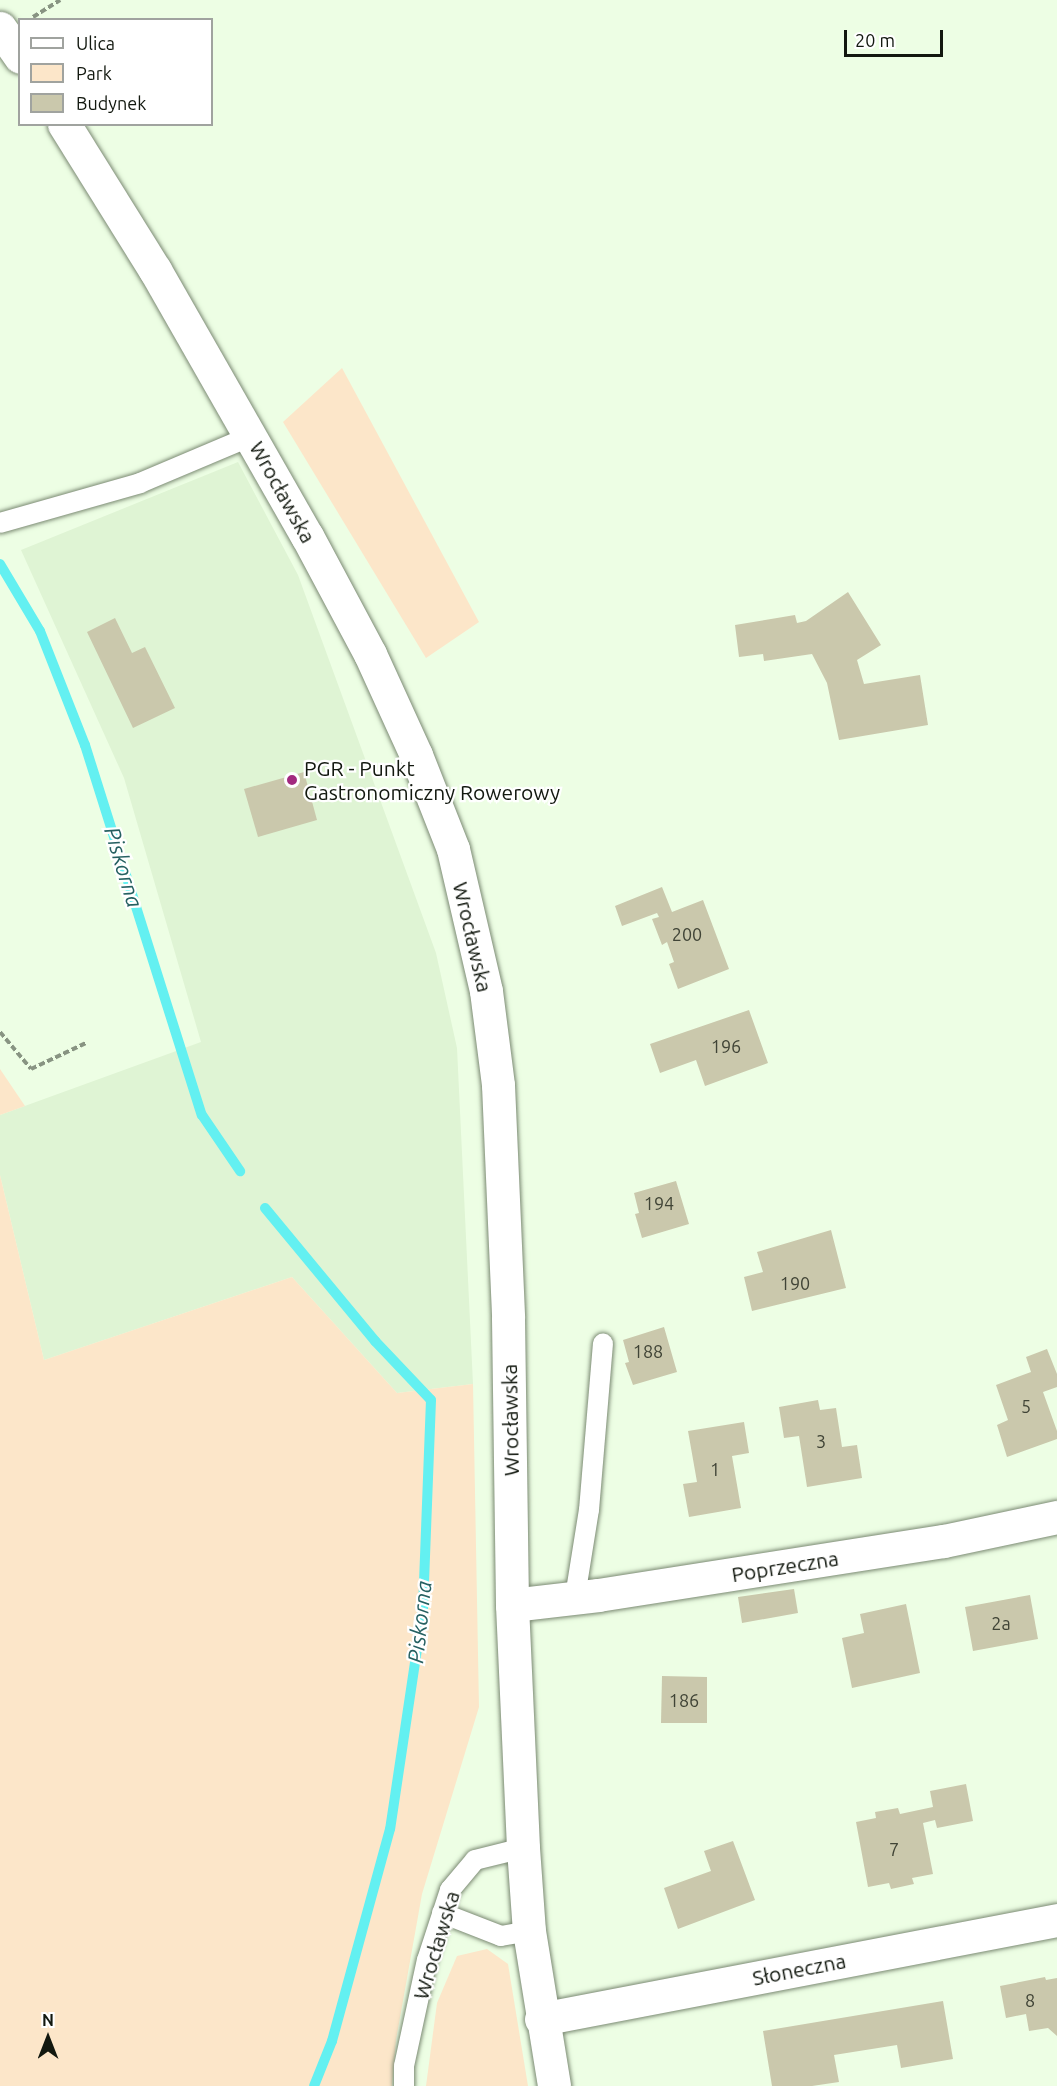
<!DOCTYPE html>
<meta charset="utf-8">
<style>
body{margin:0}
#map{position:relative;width:1057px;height:2086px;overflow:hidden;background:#edfee4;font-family:Ubuntu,sans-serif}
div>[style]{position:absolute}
.built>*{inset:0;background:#dff4d4}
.green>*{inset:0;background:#fce6c9}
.stream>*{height:10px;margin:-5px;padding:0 5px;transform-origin:5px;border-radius:5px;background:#63f0f1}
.building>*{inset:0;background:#cac8ac}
.path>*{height:4px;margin-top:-2px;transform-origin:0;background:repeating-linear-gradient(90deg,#889482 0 6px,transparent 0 9px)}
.roads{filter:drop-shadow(0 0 2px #7b8a73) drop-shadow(0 0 2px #7b8a73)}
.lane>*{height:20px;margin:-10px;padding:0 10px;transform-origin:10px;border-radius:10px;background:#fff}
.street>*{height:33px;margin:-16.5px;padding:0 16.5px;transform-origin:16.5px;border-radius:16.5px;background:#fff}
.secondary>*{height:33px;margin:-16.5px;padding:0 16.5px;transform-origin:16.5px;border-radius:16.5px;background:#fff}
.dots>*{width:16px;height:16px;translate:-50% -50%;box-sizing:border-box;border:3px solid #fff;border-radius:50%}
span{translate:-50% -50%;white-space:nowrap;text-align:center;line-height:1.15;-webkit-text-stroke:4.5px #fff;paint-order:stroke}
.number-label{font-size:18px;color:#404436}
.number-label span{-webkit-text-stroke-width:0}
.street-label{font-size:21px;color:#12180f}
.poi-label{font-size:21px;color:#12180f}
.left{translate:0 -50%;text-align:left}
.water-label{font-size:22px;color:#256061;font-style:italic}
.legend{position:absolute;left:18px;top:18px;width:195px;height:108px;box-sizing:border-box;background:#fff;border:2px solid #a0a39f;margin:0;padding:8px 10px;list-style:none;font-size:18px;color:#12180f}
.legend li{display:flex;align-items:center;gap:12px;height:30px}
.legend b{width:30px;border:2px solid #a0a39f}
.north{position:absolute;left:18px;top:2008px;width:60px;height:60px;-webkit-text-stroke:4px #fff;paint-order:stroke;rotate:0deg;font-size:16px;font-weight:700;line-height:24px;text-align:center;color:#12180f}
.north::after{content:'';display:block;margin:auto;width:21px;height:27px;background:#12180f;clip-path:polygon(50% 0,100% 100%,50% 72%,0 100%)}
.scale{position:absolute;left:844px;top:30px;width:99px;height:27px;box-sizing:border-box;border:3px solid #12180f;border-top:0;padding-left:8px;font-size:18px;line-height:21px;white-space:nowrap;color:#12180f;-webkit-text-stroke:4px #fff;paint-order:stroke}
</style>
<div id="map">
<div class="built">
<div style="clip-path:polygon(238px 462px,298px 575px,436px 953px,457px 1048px,473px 1384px,397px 1393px,292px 1277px,44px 1360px,0 1175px,0 1115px,201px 1042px,124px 778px,21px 550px)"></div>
</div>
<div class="green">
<div style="clip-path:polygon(342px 368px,479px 622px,426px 658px,283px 422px)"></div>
<div style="clip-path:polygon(0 1069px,25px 1106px,0 1115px)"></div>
<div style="clip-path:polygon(0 1175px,44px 1360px,292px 1277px,397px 1393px,473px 1384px,479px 1707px,422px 1894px,396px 2040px,392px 2086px,0 2086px)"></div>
<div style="clip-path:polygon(487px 1949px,508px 1964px,528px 2086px,426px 2086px,437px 2003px,457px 1956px)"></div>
</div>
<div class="stream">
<div style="left:0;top:564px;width:78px;rotate:59.2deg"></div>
<div style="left:40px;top:631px;width:123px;rotate:68.5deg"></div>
<div style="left:85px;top:745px;width:388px;rotate:72.5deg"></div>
<div style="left:202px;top:1115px;width:68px;rotate:55.8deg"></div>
<div style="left:265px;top:1208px;width:173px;rotate:50.4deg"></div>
<div style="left:375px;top:1341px;width:81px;rotate:46.5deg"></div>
<div style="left:431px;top:1400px;width:209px;rotate:92.2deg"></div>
<div style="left:423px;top:1609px;width:222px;rotate:98.5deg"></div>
<div style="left:390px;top:1829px;width:220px;rotate:105.3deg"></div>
<div style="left:332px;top:2041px;width:48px;rotate:111.8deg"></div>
</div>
<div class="building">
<div style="clip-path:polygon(848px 592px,881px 645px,857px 660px,864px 684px,920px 675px,928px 725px,839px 740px,827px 683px,812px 654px,764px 661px,763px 654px,739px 657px,735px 625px,795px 615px,797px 623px,806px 621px)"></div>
<div style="clip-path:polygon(115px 618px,132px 653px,145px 647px,175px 708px,133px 728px,87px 632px)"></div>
<div style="clip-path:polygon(304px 772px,317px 820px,258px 837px,244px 789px)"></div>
<div style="clip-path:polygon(662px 887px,672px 912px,703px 900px,729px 969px,678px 989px,669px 964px,674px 962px,667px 942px,662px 945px,652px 919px,659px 917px,657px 913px,622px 926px,615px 906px)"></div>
<div style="clip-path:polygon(749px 1010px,768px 1063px,705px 1086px,696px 1060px,660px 1073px,650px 1044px)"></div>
<div style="clip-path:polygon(676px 1181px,689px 1224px,642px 1238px,635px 1214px,639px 1213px,634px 1193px)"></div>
<div style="clip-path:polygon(831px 1230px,846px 1288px,752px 1311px,744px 1277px,763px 1272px,757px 1252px)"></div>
<div style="clip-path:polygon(664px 1327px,677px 1372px,633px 1385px,625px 1363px,629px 1362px,623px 1340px)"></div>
<div style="clip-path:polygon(1047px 1349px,1057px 1374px,1057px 1387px,1043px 1392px,1057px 1431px,1057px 1439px,1007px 1457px,997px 1425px,1008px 1420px,996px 1385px,1031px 1372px,1026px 1357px)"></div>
<div style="clip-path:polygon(818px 1400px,820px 1410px,836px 1408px,842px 1447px,857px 1445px,862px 1478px,807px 1487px,799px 1436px,784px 1438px,779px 1407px)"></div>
<div style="clip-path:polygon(744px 1422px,749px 1453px,732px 1456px,741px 1508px,689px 1517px,683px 1484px,697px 1482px,688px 1431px)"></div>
<div style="clip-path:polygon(794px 1589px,798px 1613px,742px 1623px,738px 1597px)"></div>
<div style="clip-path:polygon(1030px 1595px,1038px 1639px,973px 1651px,965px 1607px)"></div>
<div style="clip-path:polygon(906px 1604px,920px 1673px,852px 1688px,842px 1638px,864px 1633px,860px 1614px)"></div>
<div style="clip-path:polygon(662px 1676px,707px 1677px,707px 1723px,661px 1723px)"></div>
<div style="clip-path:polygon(966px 1784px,973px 1821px,937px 1828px,935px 1820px,923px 1823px,933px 1874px,912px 1878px,914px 1884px,891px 1889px,889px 1883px,868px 1887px,856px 1822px,876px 1818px,875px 1812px,898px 1808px,900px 1814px,933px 1807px,930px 1791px)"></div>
<div style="clip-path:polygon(733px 1841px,755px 1900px,678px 1929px,664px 1888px,711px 1871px,704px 1851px)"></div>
<div style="clip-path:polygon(1045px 1977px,1046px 1980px,1057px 1978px,1057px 2036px,1048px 2028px,1029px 2031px,1026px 2014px,1006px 2018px,1000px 1986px)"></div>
<div style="clip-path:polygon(943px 2001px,953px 2059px,901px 2068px,897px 2045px,834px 2055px,839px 2082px,812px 2086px,772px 2086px,763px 2031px)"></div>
</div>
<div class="path">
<div style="left:33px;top:17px;width:32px;rotate:-32deg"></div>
<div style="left:0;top:1032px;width:48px;rotate:50deg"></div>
<div style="left:31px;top:1069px;width:61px;rotate:-25.3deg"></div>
</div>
<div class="roads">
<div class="lane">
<div style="left:0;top:523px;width:146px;rotate:-15.9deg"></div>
<div style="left:140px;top:483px;width:121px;rotate:-22.9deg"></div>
<div style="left:575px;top:1597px;width:88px;rotate:-80.9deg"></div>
<div style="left:589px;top:1510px;width:167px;rotate:-85.2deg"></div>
<div style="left:442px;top:1913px;width:63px;rotate:21.3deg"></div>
<div style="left:501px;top:1936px;width:28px;rotate:-10deg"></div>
<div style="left:404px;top:2086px;width:20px;rotate:-90deg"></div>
<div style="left:404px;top:2066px;width:108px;rotate:-77.8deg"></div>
<div style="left:427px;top:1960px;width:74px;rotate:-71.8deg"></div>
<div style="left:450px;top:1890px;width:39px;rotate:-50deg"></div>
<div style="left:475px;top:1860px;width:49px;rotate:-14deg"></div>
</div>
<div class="street">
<div style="left:512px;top:1605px;width:87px;rotate:-6.6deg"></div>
<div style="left:598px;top:1595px;width:350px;rotate:-8.9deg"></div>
<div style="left:944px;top:1541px;width:116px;rotate:-12deg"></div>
<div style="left:541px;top:2019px;width:525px;rotate:-10.86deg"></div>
</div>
<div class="secondary">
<div style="left:0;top:28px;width:35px;rotate:55deg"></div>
<div style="left:64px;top:124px;width:172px;rotate:58.1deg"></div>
<div style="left:155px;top:270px;width:306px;rotate:60.3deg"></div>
<div style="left:307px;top:536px;width:134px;rotate:61.9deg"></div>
<div style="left:370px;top:654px;width:111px;rotate:65.5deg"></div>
<div style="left:416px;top:755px;width:101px;rotate:68.5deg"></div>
<div style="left:453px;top:849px;width:146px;rotate:76.9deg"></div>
<div style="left:486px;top:991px;width:95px;rotate:82.7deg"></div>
<div style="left:498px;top:1085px;width:233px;rotate:87.5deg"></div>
<div style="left:508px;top:1318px;width:287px;rotate:89.2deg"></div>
<div style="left:512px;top:1605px;width:243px;rotate:87.4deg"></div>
<div style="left:523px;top:1848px;width:83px;rotate:85.9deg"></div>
<div style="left:529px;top:1931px;width:157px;rotate:80.8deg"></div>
</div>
</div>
<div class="dots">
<div style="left:292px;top:780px;background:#a2297f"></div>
</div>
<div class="number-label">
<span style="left:687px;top:934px">200</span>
<span style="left:726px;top:1046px">196</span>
<span style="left:659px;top:1203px">194</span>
<span style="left:795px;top:1283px">190</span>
<span style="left:648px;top:1351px">188</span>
<span style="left:1026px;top:1406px">5</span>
<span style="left:821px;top:1441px">3</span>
<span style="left:715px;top:1469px">1</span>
<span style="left:1001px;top:1623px">2a</span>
<span style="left:684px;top:1700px">186</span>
<span style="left:894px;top:1849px">7</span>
<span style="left:1030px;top:2000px">8</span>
</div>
<div class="street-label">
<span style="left:283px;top:492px;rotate:61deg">Wrocławska</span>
<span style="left:473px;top:937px;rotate:77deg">Wrocławska</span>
<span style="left:510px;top:1420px;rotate:-91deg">Wrocławska</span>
<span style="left:785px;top:1566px;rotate:-9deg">Poprzeczna</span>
<span style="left:436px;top:1945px;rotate:-73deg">Wrocławska</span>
<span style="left:799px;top:1969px;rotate:-11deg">Słoneczna</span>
</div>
<div class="poi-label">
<span class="left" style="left:304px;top:780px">PGR - Punkt<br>Gastronomiczny Rowerowy</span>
</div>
<div class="water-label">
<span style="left:124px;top:867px;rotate:73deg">Piskorna</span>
<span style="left:419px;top:1622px;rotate:-84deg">Piskorna</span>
</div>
<ul class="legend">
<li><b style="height:8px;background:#fff"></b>Ulica</li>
<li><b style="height:16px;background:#fce6c9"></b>Park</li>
<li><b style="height:16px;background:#cac8ac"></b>Budynek</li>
</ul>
<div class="north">N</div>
<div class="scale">20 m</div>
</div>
